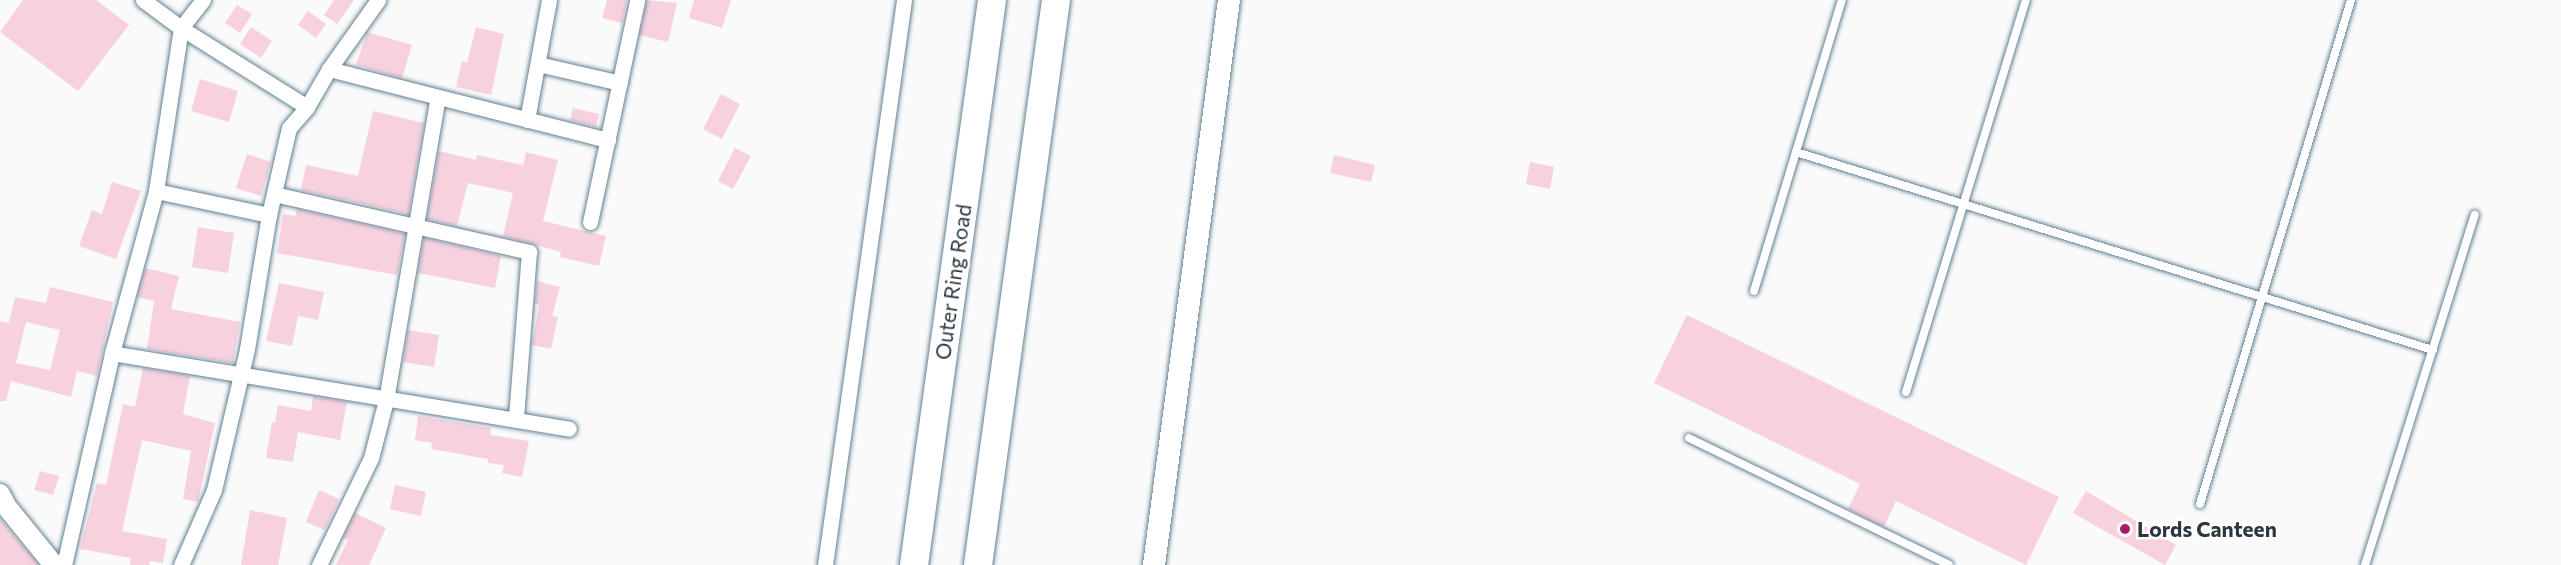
<!DOCTYPE html>
<style>
body{margin:0}
#map{position:relative;width:2561px;height:565px;overflow:hidden;background:#fafafa;font-family:Commissioner,sans-serif}
div>[style]{position:absolute}
.building>*{inset:0;background:#f7d1de}
.roads{filter:drop-shadow(0 0 2px #618192) drop-shadow(0 0 2px #618192)}
.service>*{height:8px;margin:-4px;padding:0 4px;transform-origin:4px;border-radius:4px;background:#fff}
.minor>*{height:15px;margin:-7.5px;padding:0 7.5px;transform-origin:7.5px;border-radius:7.5px;background:#fff}
.tertiary>*{height:20px;margin:-10px;padding:0 10px;transform-origin:10px;border-radius:10px;background:#fff}
.secondary>*{height:22px;margin:-11px;padding:0 11px;transform-origin:11px;border-radius:11px;background:#fff}
.motorway>*{height:28px;margin:-14px;padding:0 14px;transform-origin:14px;border-radius:14px;background:#fff}
.dots>*{width:16px;height:16px;translate:-50% -50%;box-sizing:border-box;border:3px solid #fff;border-radius:50%}
span{translate:-50% -50%;white-space:nowrap;text-align:center;line-height:1.15;-webkit-text-stroke:5px #fff;paint-order:stroke}
.street-label{font-size:21px;color:#2a373f}
.poi-label{font-size:21px;color:#2a373f;font-weight:700}
.left{translate:0 -50%;text-align:left}
</style>
<div id="map">
<div class="building">
<div style="clip-path:polygon(23px 0,96px 0,129px 25px,78px 91px,0 32px)"></div>
<div style="clip-path:polygon(334px 0,354px 0,337px 24px,324px 15px)"></div>
<div style="clip-path:polygon(607px 0,627px 0,622px 23px,602px 18px)"></div>
<div style="clip-path:polygon(647px 0,677px 3px,668px 42px,639px 35px)"></div>
<div style="clip-path:polygon(694px 0,731px 0,722px 28px,689px 18px)"></div>
<div style="clip-path:polygon(237px 5px,252px 14px,240px 33px,225px 23px)"></div>
<div style="clip-path:polygon(308px 11px,326px 24px,316px 38px,298px 25px)"></div>
<div style="clip-path:polygon(251px 27px,272px 41px,261px 58px,240px 44px)"></div>
<div style="clip-path:polygon(476px 27px,504px 34px,491px 95px,456px 87px,462px 61px,467px 63px)"></div>
<div style="clip-path:polygon(367px 32px,412px 45px,402px 78px,356px 65px)"></div>
<div style="clip-path:polygon(200px 79px,238px 91px,229px 122px,191px 111px)"></div>
<div style="clip-path:polygon(721px 94px,740px 104px,722px 139px,703px 129px)"></div>
<div style="clip-path:polygon(573px 108px,599px 114px,596px 127px,570px 120px)"></div>
<div style="clip-path:polygon(373px 111px,424px 123px,408px 214px,301px 190px,306px 165px,358px 176px)"></div>
<div style="clip-path:polygon(735px 148px,751px 156px,733px 189px,718px 181px)"></div>
<div style="clip-path:polygon(439px 151px,476px 160px,477px 155px,523px 165px,526px 152px,558px 160px,543px 221px,606px 236px,599px 266px,560px 257px,561px 252px,503px 236px,513px 193px,468px 183px,457px 226px,427px 219px)"></div>
<div style="clip-path:polygon(247px 154px,271px 162px,261px 196px,236px 188px)"></div>
<div style="clip-path:polygon(1334px 155px,1375px 165px,1371px 182px,1330px 173px)"></div>
<div style="clip-path:polygon(1530px 162px,1554px 167px,1550px 189px,1526px 184px)"></div>
<div style="clip-path:polygon(112px 182px,141px 191px,116px 259px,79px 246px,92px 210px,102px 214px)"></div>
<div style="clip-path:polygon(297px 209px,405px 234px,397px 275px,277px 253px,283px 214px,295px 216px)"></div>
<div style="clip-path:polygon(198px 227px,234px 233px,228px 273px,192px 267px)"></div>
<div style="clip-path:polygon(424px 238px,501px 256px,495px 288px,418px 273px)"></div>
<div style="clip-path:polygon(145px 268px,179px 276px,171px 309px,240px 322px,233px 363px,147px 349px,154px 301px,137px 297px)"></div>
<div style="clip-path:polygon(537px 281px,560px 287px,552px 316px,558px 317px,551px 349px,532px 345px,539px 305px,535px 304px)"></div>
<div style="clip-path:polygon(279px 283px,324px 292px,318px 320px,298px 316px,292px 346px,266px 341px)"></div>
<div style="clip-path:polygon(evenodd,50px 287px,113px 302px,97px 376px,77px 371px,71px 397px,11px 381px,6px 401px,0 401px,0 321px,9px 323px,15px 297px,46px 303px,50px 287px,26px 322px,60px 330px,50px 370px,16px 363px,26px 322px)"></div>
<div style="clip-path:polygon(1687px 315px,2059px 497px,2026px 565px,1896px 501px,1884px 527px,1848px 509px,1860px 484px,1654px 383px)"></div>
<div style="clip-path:polygon(408px 330px,439px 335px,434px 367px,403px 362px)"></div>
<div style="clip-path:polygon(143px 368px,190px 376px,183px 414px,215px 423px,198px 502px,183px 499px,191px 451px,142px 440px,122px 531px,167px 539px,163px 563px,150px 561px,149px 565px,130px 565px,131px 558px,80px 549px,97px 483px,106px 485px,123px 404px,135px 407px)"></div>
<div style="clip-path:polygon(313px 396px,347px 402px,340px 440px,298px 432px,293px 462px,266px 458px,272px 422px,275px 423px,278px 405px,311px 411px)"></div>
<div style="clip-path:polygon(418px 416px,491px 428px,490px 435px,529px 441px,522px 477px,502px 473px,504px 465px,488px 463px,488px 459px,431px 449px,432px 443px,415px 440px)"></div>
<div style="clip-path:polygon(40px 471px,59px 476px,53px 495px,34px 490px)"></div>
<div style="clip-path:polygon(395px 485px,426px 492px,421px 516px,390px 509px)"></div>
<div style="clip-path:polygon(319px 490px,339px 499px,325px 530px,306px 522px)"></div>
<div style="clip-path:polygon(2086px 491px,2176px 545px,2165px 565px,2073px 513px)"></div>
<div style="clip-path:polygon(250px 510px,287px 518px,278px 565px,241px 565px)"></div>
<div style="clip-path:polygon(355px 513px,386px 528px,369px 565px,336px 565px,348px 540px,343px 538px)"></div>
<div style="clip-path:polygon(0 518px,2px 521px,39px 565px,0 565px)"></div>
</div>
<div class="roads">
<div class="service">
<div style="left:1796px;top:152px;width:667px;rotate:17.27deg"></div>
<div style="left:1754px;top:291px;width:304px;rotate:-73.2deg"></div>
<div style="left:1906px;top:392px;width:410px;rotate:-73deg"></div>
<div style="left:1689px;top:438px;width:289px;rotate:26deg"></div>
<div style="left:2200px;top:504px;width:526px;rotate:-73.32deg"></div>
<div style="left:2365px;top:565px;width:367px;rotate:-72.6deg"></div>
</div>
<div class="minor">
<div style="left:143px;top:0;width:47px;rotate:36.4deg"></div>
<div style="left:181px;top:28px;width:149px;rotate:32.1deg"></div>
<div style="left:538px;top:64px;width:84px;rotate:13deg"></div>
<div style="left:329px;top:69px;width:288px;rotate:14.3deg"></div>
<div style="left:527px;top:120px;width:122px;rotate:-79.6deg"></div>
<div style="left:156px;top:191px;width:116px;rotate:12deg"></div>
<div style="left:274px;top:194px;width:262px;rotate:12.8deg"></div>
<div style="left:529px;top:252px;width:168px;rotate:94.5deg"></div>
<div style="left:590px;top:222px;width:227px;rotate:-78deg"></div>
<div style="left:112px;top:353px;width:463px;rotate:9.4deg"></div>
<div style="left:64px;top:565px;width:217px;rotate:-77.2deg"></div>
<div style="left:112px;top:353px;width:168px;rotate:-74.8deg"></div>
<div style="left:156px;top:191px;width:165px;rotate:-81.3deg"></div>
<div style="left:181px;top:28px;width:36px;rotate:-52deg"></div>
<div style="left:181px;top:565px;width:82px;rotate:-66.3deg"></div>
<div style="left:214px;top:490px;width:145px;rotate:-76.8deg"></div>
<div style="left:247px;top:349px;width:136px;rotate:-80.7deg"></div>
<div style="left:269px;top:215px;width:89px;rotate:-77.1deg"></div>
<div style="left:289px;top:128px;width:28px;rotate:-49deg"></div>
<div style="left:307px;top:107px;width:44px;rotate:-59.9deg"></div>
<div style="left:329px;top:69px;width:85px;rotate:-54.6deg"></div>
<div style="left:319px;top:565px;width:119px;rotate:-64.1deg"></div>
<div style="left:371px;top:458px;width:60px;rotate:-75.5deg"></div>
<div style="left:386px;top:400px;width:307px;rotate:-80.3deg"></div>
<div style="left:825px;top:565px;width:570px;rotate:-82.04deg"></div>
</div>
<div class="tertiary">
<div style="left:0;top:494px;width:13px;rotate:63deg"></div>
<div style="left:6px;top:506px;width:76px;rotate:50.9deg"></div>
</div>
<div class="secondary">
<div style="left:1154px;top:565px;width:570px;rotate:-82.44deg"></div>
</div>
<div class="motorway">
<div style="left:914px;top:565px;width:570px;rotate:-82.14deg"></div>
<div style="left:978px;top:565px;width:570px;rotate:-82.14deg"></div>
</div>
</div>
<div class="dots">
<div style="left:2125px;top:529px;background:#a71e65"></div>
</div>
<div class="street-label">
<span style="left:953px;top:282px;rotate:-82deg">Outer Ring Road</span>
</div>
<div class="poi-label">
<span class="left" style="left:2137px;top:529px">Lords Canteen</span>
</div>
</div>
